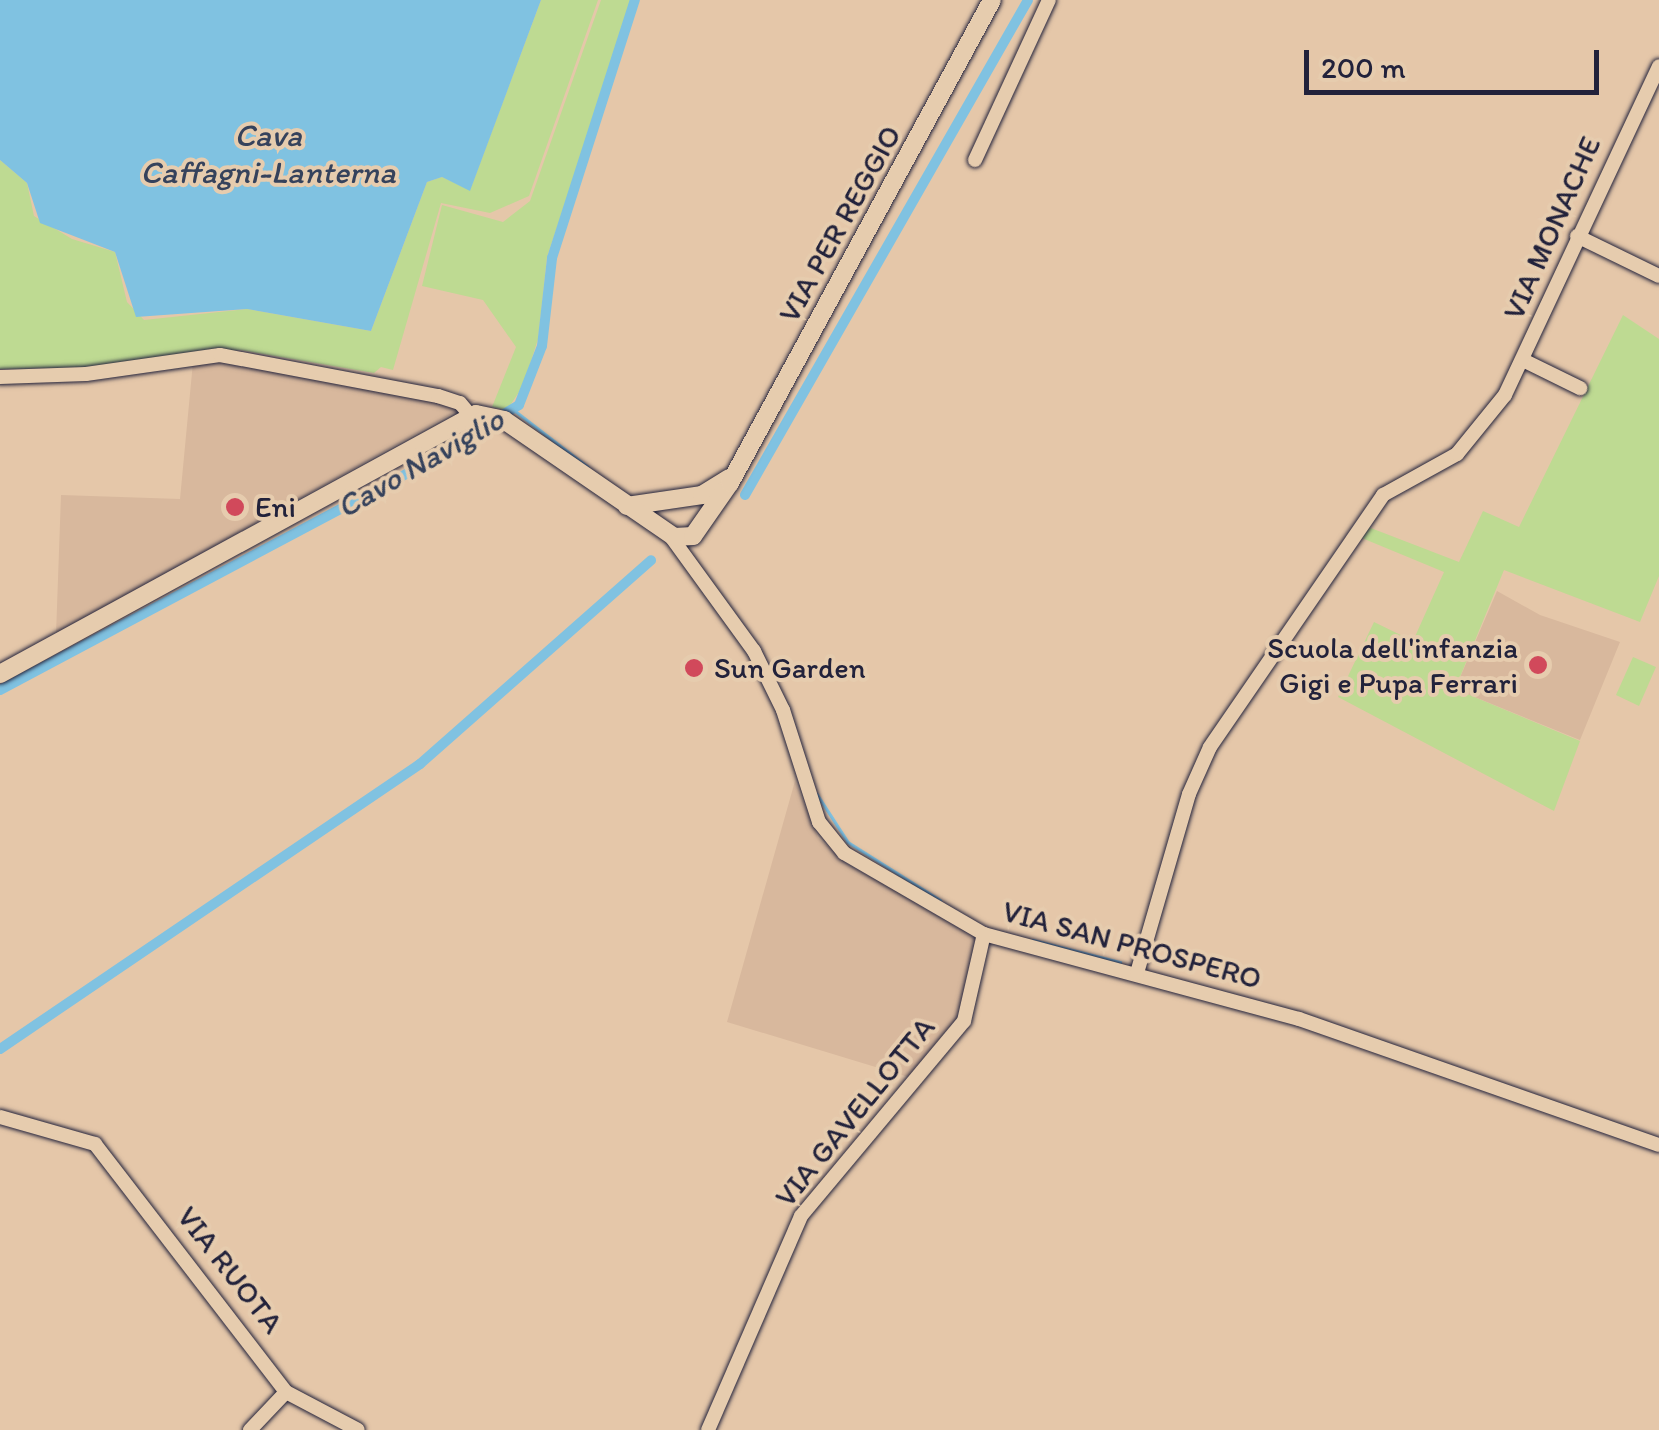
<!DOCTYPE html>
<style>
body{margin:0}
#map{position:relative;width:1659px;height:1430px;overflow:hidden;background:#e5c7a9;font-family:Itim,sans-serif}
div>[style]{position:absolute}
.built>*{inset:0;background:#d8b89d}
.green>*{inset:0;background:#beda92}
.water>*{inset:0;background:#80c2e1}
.stream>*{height:2.5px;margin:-1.25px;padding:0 1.25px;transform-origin:1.25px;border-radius:1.25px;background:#80c2e1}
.canal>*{height:10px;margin:-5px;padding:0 5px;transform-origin:5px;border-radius:5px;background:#80c2e1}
.roads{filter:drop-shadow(0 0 2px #22223b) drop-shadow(0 0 2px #22223b)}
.minor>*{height:14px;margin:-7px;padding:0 7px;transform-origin:7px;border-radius:7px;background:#e6ccae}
.major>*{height:18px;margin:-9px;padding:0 9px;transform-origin:9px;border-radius:9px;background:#e6ccae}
.dots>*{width:28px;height:28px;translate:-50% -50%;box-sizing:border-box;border:5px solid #e6ccae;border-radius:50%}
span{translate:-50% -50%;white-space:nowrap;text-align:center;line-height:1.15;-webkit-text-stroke:8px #e6ccae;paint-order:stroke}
.street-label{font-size:30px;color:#22223b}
.poi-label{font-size:30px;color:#22223b}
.left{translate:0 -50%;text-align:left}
.right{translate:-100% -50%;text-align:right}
.water-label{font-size:32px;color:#35425c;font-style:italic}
.scale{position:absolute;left:1304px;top:50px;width:295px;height:45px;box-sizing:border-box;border:5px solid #22223b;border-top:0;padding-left:12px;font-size:30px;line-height:35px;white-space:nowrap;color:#22223b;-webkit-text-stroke:8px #e6ccae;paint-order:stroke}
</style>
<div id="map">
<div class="built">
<div style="clip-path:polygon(220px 360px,476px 400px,56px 635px,61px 495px,180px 499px,193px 362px)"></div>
<div style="clip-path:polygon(1497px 591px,1540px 615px,1620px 642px,1580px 740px,1455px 689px)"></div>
<div style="clip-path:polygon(795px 781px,818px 838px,849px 865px,936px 913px,986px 931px,965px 1008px,915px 1079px,727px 1022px)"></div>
</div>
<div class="green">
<div style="clip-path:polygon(541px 0,598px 0,529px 196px,490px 213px,441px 203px,393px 370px,381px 367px,374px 373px,240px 350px,87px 368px,0 369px,0 160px,27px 183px,34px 216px,72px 239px,115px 252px,127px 302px,144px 320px,247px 309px,371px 331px,427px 182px,442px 177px,470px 190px)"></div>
<div style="clip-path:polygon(601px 0,633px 0,547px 257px,538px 339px,523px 386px,507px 410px,492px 407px,516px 347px,483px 300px,422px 286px,442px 205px,503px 222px,530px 201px)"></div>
<div style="clip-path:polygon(1623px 315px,1659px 339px,1659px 576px,1640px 622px,1504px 570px,1455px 689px,1580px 741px,1554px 811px,1338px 697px,1374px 622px,1413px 641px,1444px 572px,1357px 536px,1363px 525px,1459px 562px,1483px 511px,1519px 527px)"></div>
<div style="clip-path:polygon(1633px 657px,1656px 667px,1639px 706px,1616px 695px)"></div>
</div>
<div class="water">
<div style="clip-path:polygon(0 0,541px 0,470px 191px,442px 177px,427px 182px,371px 331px,247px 309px,136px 317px,115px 252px,40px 223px,27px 183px,0 160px)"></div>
</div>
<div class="stream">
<div style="left:514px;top:410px;width:93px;rotate:37.6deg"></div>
<div style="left:817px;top:794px;width:57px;rotate:57.1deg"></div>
<div style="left:848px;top:842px;width:109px;rotate:32.2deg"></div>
<div style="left:1033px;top:940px;width:90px;rotate:14.2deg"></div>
</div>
<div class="canal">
<div style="left:745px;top:495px;width:570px;rotate:-60.24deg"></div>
<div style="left:0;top:690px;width:464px;rotate:-28deg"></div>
<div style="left:410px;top:472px;width:128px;rotate:-31.6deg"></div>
<div style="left:519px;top:405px;width:63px;rotate:-68.7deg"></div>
<div style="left:542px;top:346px;width:89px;rotate:-83.5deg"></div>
<div style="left:552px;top:258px;width:271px;rotate:-72.2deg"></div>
<div style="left:0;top:1049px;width:508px;rotate:-34.16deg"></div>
<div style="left:420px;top:764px;width:308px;rotate:-41.4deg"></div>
</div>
<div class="roads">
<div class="minor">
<div style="left:975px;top:160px;width:176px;rotate:-65.2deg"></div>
<div style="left:1577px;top:236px;width:91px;rotate:26deg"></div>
<div style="left:1523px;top:360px;width:64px;rotate:26.2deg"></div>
<div style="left:0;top:377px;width:86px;rotate:-2deg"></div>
<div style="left:86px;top:374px;width:135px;rotate:-8.1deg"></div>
<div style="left:220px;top:355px;width:222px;rotate:10.7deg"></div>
<div style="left:438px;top:396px;width:23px;rotate:18deg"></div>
<div style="left:460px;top:403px;width:16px;rotate:50deg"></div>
<div style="left:669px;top:534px;width:145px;rotate:54deg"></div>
<div style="left:754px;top:651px;width:66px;rotate:63.8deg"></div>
<div style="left:783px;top:710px;width:118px;rotate:72.2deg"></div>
<div style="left:819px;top:822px;width:40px;rotate:51deg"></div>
<div style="left:844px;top:853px;width:162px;rotate:30.1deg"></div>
<div style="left:984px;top:934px;width:326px;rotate:15.1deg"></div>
<div style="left:1299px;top:1019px;width:381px;rotate:19.3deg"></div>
<div style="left:1137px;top:973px;width:186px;rotate:-73.8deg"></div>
<div style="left:1189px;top:794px;width:51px;rotate:-65.9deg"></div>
<div style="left:1210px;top:747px;width:306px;rotate:-55.5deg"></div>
<div style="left:1383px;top:495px;width:85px;rotate:-29deg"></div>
<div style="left:1457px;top:454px;width:76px;rotate:-50.9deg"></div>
<div style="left:1505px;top:395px;width:363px;rotate:-64.9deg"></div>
<div style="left:0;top:1117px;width:99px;rotate:15.9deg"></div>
<div style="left:95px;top:1144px;width:313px;rotate:52.4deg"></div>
<div style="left:286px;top:1392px;width:81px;rotate:27.8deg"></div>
<div style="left:250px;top:1430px;width:52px;rotate:-46.5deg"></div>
<div style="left:708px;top:1430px;width:233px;rotate:-66.5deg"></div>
<div style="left:801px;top:1216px;width:254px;rotate:-50.1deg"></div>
<div style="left:964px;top:1021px;width:89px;rotate:-77.1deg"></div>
</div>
<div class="major">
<div style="left:627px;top:506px;width:76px;rotate:-8.3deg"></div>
<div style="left:702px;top:495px;width:31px;rotate:-32deg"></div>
<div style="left:0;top:674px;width:542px;rotate:-28.64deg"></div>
<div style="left:476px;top:414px;width:29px;rotate:12deg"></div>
<div style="left:504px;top:420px;width:206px;rotate:34.5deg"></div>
<div style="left:674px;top:537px;width:19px;rotate:-3deg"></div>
<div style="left:693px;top:536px;width:65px;rotate:-55.1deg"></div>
<div style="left:730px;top:483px;width:549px;rotate:-61.52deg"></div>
</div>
</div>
<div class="dots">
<div style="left:235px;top:507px;background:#d1495b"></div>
<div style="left:1538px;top:665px;background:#d1495b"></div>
<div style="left:694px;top:668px;background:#d1495b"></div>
</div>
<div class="street-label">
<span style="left:840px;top:224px;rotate:-61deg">VIA PER REGGIO</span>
<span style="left:1552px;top:228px;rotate:-66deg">VIA MONACHE</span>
<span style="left:1132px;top:945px;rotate:15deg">VIA SAN PROSPERO</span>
<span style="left:855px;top:1112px;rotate:-51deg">VIA GAVELLOTTA</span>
<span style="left:230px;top:1270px;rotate:52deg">VIA RUOTA</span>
</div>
<div class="poi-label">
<span class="left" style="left:255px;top:507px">Eni</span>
<span class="right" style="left:1518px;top:665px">Scuola dell'infanzia<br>Gigi e Pupa Ferrari</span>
<span class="left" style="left:714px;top:668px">Sun Garden</span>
</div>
<div class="water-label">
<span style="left:268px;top:154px">Cava<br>Caffagni-Lanterna</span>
<span style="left:420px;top:463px;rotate:-30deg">Cavo Naviglio</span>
</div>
<div class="scale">200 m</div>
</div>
